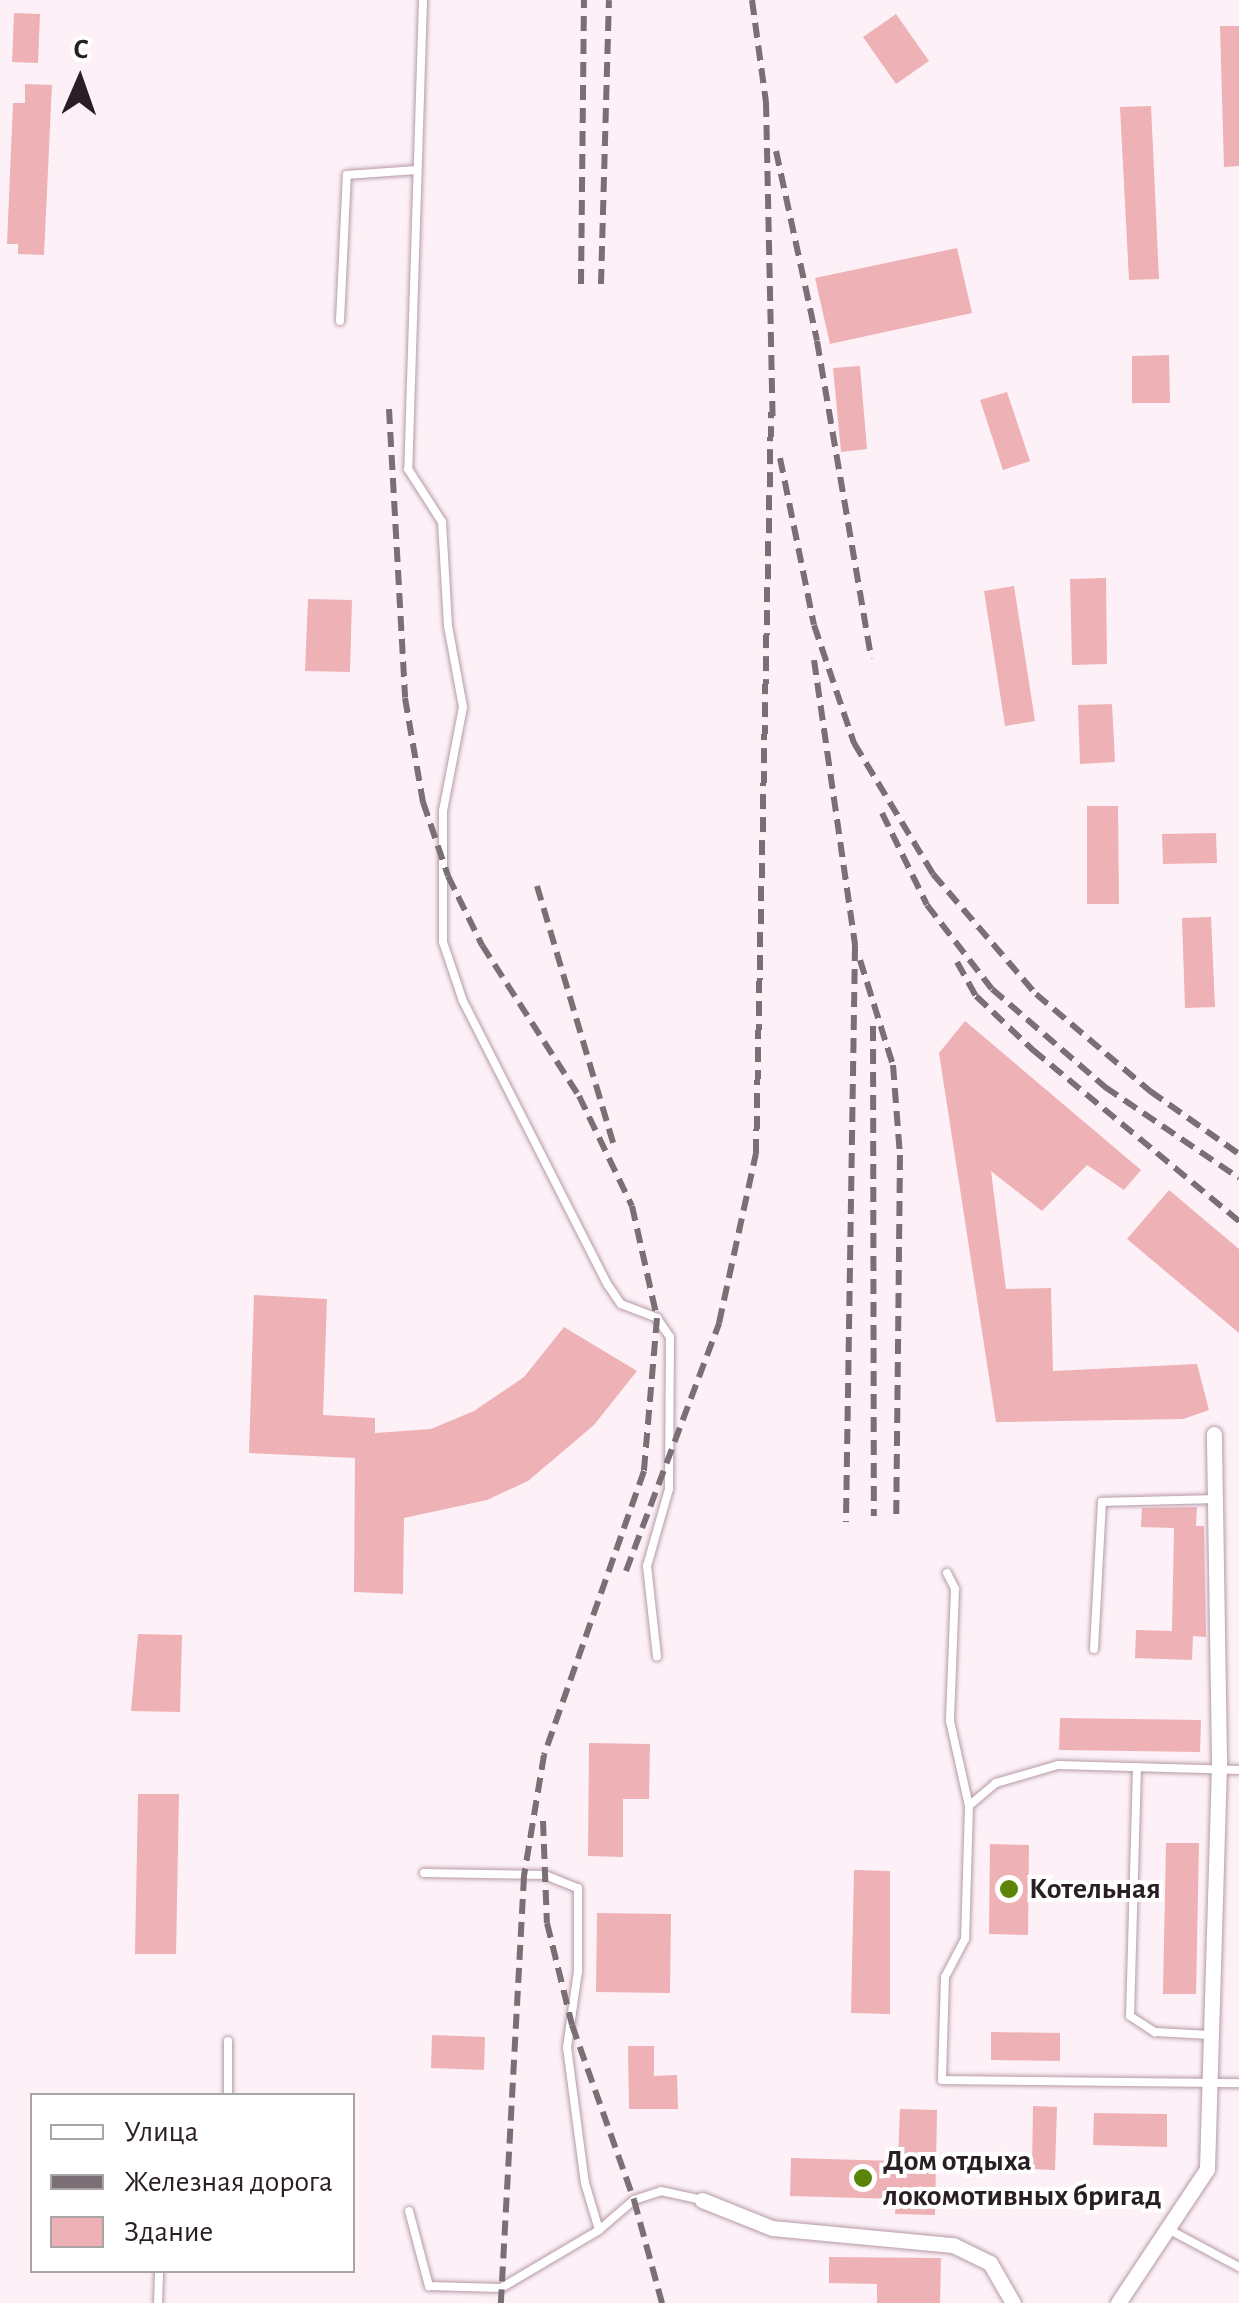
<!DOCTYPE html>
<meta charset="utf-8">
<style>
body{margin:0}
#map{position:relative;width:1239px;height:2303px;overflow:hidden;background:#fdf1f7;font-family:"Alegreya Sans",sans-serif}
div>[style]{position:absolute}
.building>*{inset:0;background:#eeb1b6}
.roads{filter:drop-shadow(0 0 2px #b699a8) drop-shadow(0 0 2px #b699a8)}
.service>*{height:8px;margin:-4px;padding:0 4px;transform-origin:4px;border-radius:4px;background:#fff}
.minor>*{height:15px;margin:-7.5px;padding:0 7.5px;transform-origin:7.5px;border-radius:7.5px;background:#fff}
.rail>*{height:6px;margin-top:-3px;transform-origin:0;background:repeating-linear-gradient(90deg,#7a6f75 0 15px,transparent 0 23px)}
.dots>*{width:28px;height:28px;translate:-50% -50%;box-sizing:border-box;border:5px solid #fff;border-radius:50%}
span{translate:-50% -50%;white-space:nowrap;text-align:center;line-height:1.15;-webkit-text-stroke:8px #fff;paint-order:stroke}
.poi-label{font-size:30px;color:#291e24;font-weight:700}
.left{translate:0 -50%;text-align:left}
.legend{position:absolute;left:30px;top:2093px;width:325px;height:180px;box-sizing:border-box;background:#fff;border:2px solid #a9a5a7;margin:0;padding:12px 18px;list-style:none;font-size:30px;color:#291e24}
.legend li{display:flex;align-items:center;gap:20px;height:50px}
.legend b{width:50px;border:2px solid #a9a5a7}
.north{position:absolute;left:30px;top:30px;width:100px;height:100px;-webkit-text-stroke:8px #fff;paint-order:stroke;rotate:2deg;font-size:28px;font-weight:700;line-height:40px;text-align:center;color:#291e24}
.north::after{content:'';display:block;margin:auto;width:35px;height:45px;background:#291e24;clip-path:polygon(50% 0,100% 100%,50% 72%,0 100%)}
</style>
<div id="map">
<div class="building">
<div style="clip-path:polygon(14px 13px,40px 14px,38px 63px,12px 62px)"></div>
<div style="clip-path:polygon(896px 14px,929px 61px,896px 84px,863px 37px)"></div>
<div style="clip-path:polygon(1220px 26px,1239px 26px,1239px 166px,1224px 167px)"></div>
<div style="clip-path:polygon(25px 84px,52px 85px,44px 255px,18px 254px,18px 244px,7px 244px,13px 103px,25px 103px)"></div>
<div style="clip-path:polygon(1151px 106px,1159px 279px,1129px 280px,1120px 107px)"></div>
<div style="clip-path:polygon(957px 248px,972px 313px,830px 344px,815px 278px)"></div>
<div style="clip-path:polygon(1169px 355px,1170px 403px,1132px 403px,1132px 356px)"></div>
<div style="clip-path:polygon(860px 366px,867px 449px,841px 452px,833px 368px)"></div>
<div style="clip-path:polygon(1007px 392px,1030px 461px,1003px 470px,980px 400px)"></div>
<div style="clip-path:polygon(1106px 578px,1107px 664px,1072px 665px,1070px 579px)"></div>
<div style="clip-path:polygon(1014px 586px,1035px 721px,1005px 726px,984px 591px)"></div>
<div style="clip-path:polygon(308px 599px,352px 600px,350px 672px,305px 671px)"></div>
<div style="clip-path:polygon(1112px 704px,1115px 762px,1080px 764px,1078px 705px)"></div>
<div style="clip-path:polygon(1087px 806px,1118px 806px,1119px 904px,1087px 904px)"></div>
<div style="clip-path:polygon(1216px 833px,1217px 863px,1163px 864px,1162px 834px)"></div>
<div style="clip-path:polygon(1211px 917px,1215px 1007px,1185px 1008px,1182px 918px)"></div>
<div style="clip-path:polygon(965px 1021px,1141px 1170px,1124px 1190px,1087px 1165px,1042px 1211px,991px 1171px,1006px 1289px,1051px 1288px,1053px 1371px,1197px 1364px,1209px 1410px,1183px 1419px,996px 1422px,939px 1053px)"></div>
<div style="clip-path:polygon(1169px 1190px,1239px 1249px,1239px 1333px,1127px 1239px)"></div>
<div style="clip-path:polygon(254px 1295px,327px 1299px,323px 1415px,375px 1418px,375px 1433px,431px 1429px,474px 1411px,524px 1377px,564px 1327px,637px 1371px,594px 1425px,528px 1481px,487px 1500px,404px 1518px,403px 1594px,354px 1592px,355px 1458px,249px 1453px)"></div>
<div style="clip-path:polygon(1197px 1507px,1196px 1526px,1204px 1526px,1206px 1637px,1193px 1636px,1192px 1660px,1135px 1658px,1136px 1630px,1172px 1631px,1174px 1528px,1141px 1527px,1142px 1508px)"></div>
<div style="clip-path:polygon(138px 1634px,182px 1635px,180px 1712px,131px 1711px)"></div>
<div style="clip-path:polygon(1060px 1718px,1201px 1720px,1200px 1752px,1059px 1750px)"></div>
<div style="clip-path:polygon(589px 1743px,650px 1744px,649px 1799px,623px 1799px,623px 1857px,588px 1856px)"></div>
<div style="clip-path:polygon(138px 1794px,179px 1794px,176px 1954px,135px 1954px)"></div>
<div style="clip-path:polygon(1166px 1843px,1199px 1843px,1196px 1994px,1163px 1994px)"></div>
<div style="clip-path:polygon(990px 1844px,1029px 1845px,1028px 1935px,989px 1934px)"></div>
<div style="clip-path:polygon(854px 1870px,890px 1871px,890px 2014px,851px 2013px)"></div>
<div style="clip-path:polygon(597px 1913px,671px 1914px,670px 1993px,596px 1992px)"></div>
<div style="clip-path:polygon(991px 2032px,1060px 2033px,1060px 2061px,991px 2060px)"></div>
<div style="clip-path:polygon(432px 2035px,485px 2037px,484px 2070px,431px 2068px)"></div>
<div style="clip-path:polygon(628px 2046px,654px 2046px,654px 2076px,677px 2075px,678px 2109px,629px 2109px)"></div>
<div style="clip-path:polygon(1033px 2106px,1057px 2107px,1055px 2170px,1032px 2169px)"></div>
<div style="clip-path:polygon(900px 2109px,937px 2110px,935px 2215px,895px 2214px,896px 2199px,790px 2196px,791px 2158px,898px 2161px)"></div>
<div style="clip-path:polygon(1094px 2113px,1167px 2114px,1167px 2147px,1093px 2145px)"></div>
<div style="clip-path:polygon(829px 2257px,941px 2258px,940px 2303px,877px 2303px,877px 2284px,829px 2283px)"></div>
</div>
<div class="roads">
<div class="service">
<div style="left:423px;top:0;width:469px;rotate:91.8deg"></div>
<div style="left:408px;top:469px;width:63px;rotate:57.3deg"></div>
<div style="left:442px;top:522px;width:104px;rotate:86.7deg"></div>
<div style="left:448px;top:626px;width:82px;rotate:79.5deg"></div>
<div style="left:463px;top:707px;width:106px;rotate:100.9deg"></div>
<div style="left:443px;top:811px;width:131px;rotate:90deg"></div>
<div style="left:443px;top:942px;width:62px;rotate:71.3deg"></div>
<div style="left:463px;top:1001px;width:319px;rotate:63deg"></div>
<div style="left:608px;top:1285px;width:23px;rotate:56deg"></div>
<div style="left:621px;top:1304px;width:39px;rotate:21deg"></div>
<div style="left:657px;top:1318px;width:23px;rotate:56deg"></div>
<div style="left:670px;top:1337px;width:152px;rotate:90.4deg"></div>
<div style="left:669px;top:1489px;width:80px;rotate:105.9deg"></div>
<div style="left:647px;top:1566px;width:91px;rotate:83.7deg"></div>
<div style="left:340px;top:321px;width:146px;rotate:-87.3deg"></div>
<div style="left:347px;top:175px;width:69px;rotate:-4.1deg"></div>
<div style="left:947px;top:1573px;width:18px;rotate:63deg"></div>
<div style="left:955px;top:1589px;width:132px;rotate:92.2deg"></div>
<div style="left:950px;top:1721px;width:87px;rotate:77.4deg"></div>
<div style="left:1094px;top:1649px;width:147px;rotate:-86.9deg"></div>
<div style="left:1102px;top:1502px;width:112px;rotate:-1.5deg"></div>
<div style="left:1137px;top:1767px;width:249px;rotate:91.6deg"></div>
<div style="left:1130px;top:2016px;width:30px;rotate:33deg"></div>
<div style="left:1155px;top:2032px;width:55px;rotate:3.1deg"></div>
<div style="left:1239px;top:1770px;width:181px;rotate:-178.4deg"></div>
<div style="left:1058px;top:1765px;width:65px;rotate:163.8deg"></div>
<div style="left:996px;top:1783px;width:35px;rotate:140deg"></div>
<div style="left:969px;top:1806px;width:133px;rotate:91.7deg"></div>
<div style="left:965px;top:1939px;width:43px;rotate:117.8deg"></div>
<div style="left:945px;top:1977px;width:103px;rotate:91.7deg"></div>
<div style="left:942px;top:2080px;width:297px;rotate:0.6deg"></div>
<div style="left:424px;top:1873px;width:121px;rotate:0.9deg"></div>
<div style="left:545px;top:1875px;width:35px;rotate:22deg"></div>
<div style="left:578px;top:1888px;width:83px;rotate:90deg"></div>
<div style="left:578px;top:1971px;width:77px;rotate:98.2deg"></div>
<div style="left:567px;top:2047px;width:137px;rotate:82.5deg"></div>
<div style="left:585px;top:2183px;width:49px;rotate:73.4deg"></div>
<div style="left:228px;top:2041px;width:55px;rotate:90deg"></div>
<div style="left:409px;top:2211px;width:78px;rotate:75.1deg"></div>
<div style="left:429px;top:2286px;width:72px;rotate:1.6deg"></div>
<div style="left:501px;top:2288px;width:114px;rotate:-30.6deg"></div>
<div style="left:599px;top:2230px;width:46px;rotate:-40.6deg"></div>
<div style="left:634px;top:2200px;width:28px;rotate:-18deg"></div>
<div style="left:661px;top:2191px;width:42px;rotate:12.4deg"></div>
<div style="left:1168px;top:2229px;width:81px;rotate:28.2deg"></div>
<div style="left:158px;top:2303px;width:33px;rotate:-88deg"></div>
</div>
<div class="minor">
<div style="left:702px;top:2200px;width:75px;rotate:21.8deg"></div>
<div style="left:772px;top:2228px;width:182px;rotate:5.4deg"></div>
<div style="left:953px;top:2245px;width:41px;rotate:25.9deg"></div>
<div style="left:990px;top:2263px;width:46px;rotate:60.1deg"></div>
<div style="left:1118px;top:2303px;width:161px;rotate:-56.4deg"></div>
<div style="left:1207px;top:2169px;width:411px;rotate:-88.3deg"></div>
<div style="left:1219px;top:1758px;width:324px;rotate:-90.9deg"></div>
</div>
</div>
<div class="rail">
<div style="left:752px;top:0;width:103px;rotate:82.2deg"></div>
<div style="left:766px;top:102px;width:322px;rotate:88.8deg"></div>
<div style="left:776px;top:151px;width:194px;rotate:77.8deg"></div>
<div style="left:817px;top:341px;width:322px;rotate:80.3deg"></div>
<div style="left:581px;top:284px;width:284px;rotate:-89.4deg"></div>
<div style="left:601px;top:284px;width:284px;rotate:-88.4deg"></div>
<div style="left:389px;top:409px;width:289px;rotate:86.8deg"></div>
<div style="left:405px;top:698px;width:106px;rotate:80.2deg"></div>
<div style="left:423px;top:802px;width:78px;rotate:71.3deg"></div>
<div style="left:448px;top:876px;width:77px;rotate:63.8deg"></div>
<div style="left:482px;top:945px;width:179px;rotate:57.3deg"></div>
<div style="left:579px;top:1096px;width:122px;rotate:64.3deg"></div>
<div style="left:632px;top:1206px;width:115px;rotate:77.4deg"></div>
<div style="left:657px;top:1318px;width:154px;rotate:94.9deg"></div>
<div style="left:644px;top:1471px;width:301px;rotate:109.4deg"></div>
<div style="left:544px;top:1755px;width:123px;rotate:99.4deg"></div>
<div style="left:524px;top:1876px;width:428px;rotate:93.1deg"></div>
<div style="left:780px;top:458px;width:170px;rotate:78.5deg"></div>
<div style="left:814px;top:625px;width:125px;rotate:71.3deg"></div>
<div style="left:854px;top:743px;width:153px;rotate:58.9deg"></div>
<div style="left:933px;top:874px;width:158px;rotate:49.4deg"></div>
<div style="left:1036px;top:994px;width:150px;rotate:40.4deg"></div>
<div style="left:1150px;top:1091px;width:109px;rotate:35.3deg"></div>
<div style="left:814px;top:660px;width:289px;rotate:81.8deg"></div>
<div style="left:855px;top:946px;width:576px;rotate:90.9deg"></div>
<div style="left:882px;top:813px;width:102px;rotate:63.9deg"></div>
<div style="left:927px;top:905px;width:106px;rotate:52.3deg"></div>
<div style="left:992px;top:989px;width:150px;rotate:40.9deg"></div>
<div style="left:1105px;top:1087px;width:162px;rotate:34.2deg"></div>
<div style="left:537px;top:886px;width:268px;rotate:73.5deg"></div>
<div style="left:860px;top:960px;width:110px;rotate:72.6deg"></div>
<div style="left:893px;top:1065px;width:90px;rotate:85.6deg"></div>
<div style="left:900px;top:1155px;width:359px;rotate:90.6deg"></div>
<div style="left:957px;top:962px;width:39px;rotate:61deg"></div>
<div style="left:976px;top:996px;width:79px;rotate:43.5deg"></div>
<div style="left:1033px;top:1050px;width:268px;rotate:39.7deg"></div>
<div style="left:873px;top:1026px;width:490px;rotate:89.9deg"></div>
<div style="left:626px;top:1571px;width:265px;rotate:-69.4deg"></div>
<div style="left:719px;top:1323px;width:173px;rotate:-77.7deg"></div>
<div style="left:756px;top:1154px;width:742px;rotate:-88.84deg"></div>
<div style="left:543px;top:1821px;width:102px;rotate:87.8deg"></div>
<div style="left:547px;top:1923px;width:105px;rotate:76.2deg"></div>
<div style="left:572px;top:2025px;width:186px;rotate:70.5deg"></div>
<div style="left:634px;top:2200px;width:107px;rotate:74.8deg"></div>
</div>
<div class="dots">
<div style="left:1009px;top:1889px;background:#5b8409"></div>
<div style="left:863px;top:2178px;background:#5b8409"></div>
</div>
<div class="poi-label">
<span class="left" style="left:1029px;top:1889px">Котельная</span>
<span class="left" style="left:883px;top:2178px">Дом отдыха<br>локомотивных бригад</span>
</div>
<ul class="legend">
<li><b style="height:12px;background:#fff"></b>Улица</li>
<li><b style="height:12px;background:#7a6f75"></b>Железная дорога</li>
<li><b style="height:28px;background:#eeb1b6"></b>Здание</li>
</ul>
<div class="north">С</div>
</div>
